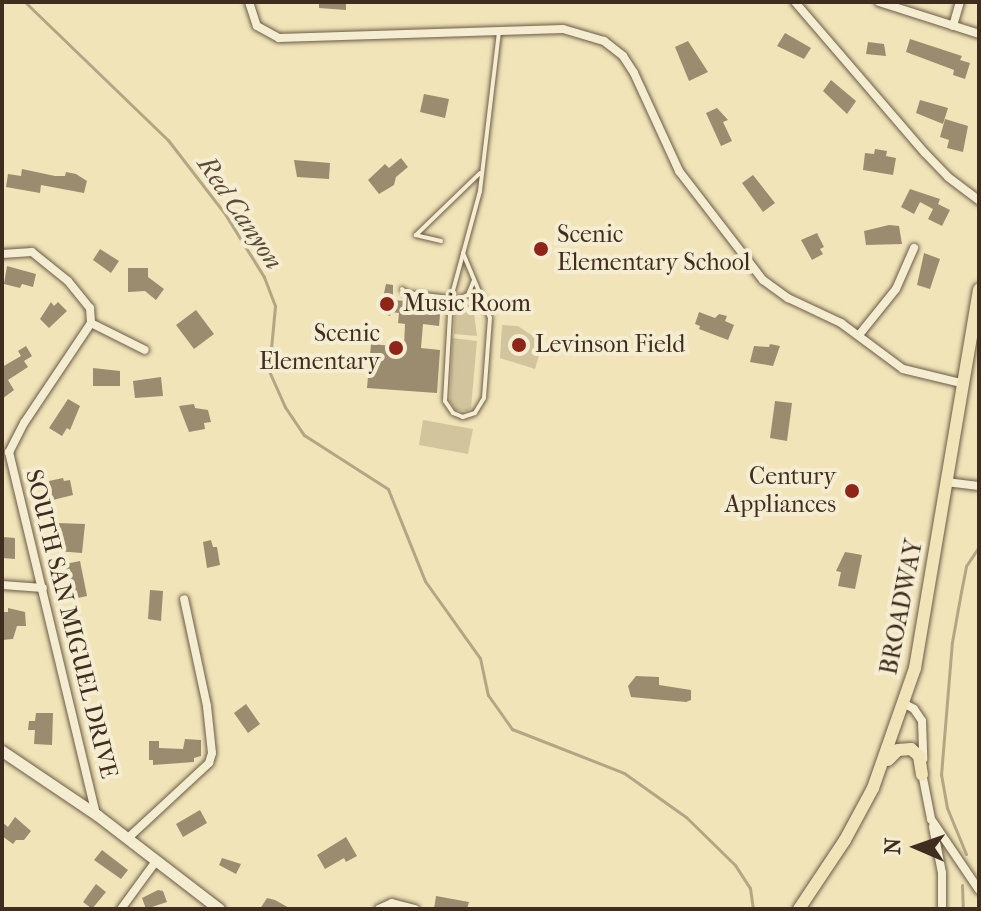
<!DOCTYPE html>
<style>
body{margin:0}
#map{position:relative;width:981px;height:911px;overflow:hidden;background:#f0e4b8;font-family:"IM FELL French Canon",serif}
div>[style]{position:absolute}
.green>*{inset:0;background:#d2c59e}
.stream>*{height:3px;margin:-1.5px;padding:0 1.5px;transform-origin:1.5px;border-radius:1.5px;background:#b4a684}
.building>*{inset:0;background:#9b8c6f}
.roads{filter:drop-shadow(0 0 2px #6b5b46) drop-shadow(0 0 2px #6b5b46)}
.lane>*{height:4px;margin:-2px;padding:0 2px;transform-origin:2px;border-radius:2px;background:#f5edd1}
.street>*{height:8px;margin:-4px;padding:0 4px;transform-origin:4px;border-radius:4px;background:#f5edd1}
.secondary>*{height:11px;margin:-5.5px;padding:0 5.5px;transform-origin:5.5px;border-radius:5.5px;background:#f5edd1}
.primary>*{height:12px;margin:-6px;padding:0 6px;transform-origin:6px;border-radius:6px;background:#f0e4b8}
.dots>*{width:22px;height:22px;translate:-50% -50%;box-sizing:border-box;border:4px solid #f5edd1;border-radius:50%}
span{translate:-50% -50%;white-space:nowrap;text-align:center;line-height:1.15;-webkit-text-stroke:8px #f5edd1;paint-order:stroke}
.poi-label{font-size:24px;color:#3f2d20}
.left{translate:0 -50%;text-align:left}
.right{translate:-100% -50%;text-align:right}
.street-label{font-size:24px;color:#3f2d20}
.water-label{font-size:26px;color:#5c4b39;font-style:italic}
.frame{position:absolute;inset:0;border:4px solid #3f2d20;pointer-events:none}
.north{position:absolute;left:877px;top:807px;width:80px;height:80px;-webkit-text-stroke:6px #f5edd1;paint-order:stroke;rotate:272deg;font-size:22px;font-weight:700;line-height:32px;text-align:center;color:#3f2d20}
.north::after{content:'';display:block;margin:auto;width:28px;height:36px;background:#3f2d20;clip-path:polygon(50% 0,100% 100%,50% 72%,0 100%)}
</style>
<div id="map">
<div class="green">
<div style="clip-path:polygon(455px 304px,473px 305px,477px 336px,454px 334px)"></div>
<div style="clip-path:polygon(502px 325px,518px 326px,534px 337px,540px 352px,535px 369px,500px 358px)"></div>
<div style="clip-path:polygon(452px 338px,477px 341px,471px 408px,467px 411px,456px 410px,450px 402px)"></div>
<div style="clip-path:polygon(423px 420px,473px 429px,468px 454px,419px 445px)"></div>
</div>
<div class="stream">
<div style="left:25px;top:2px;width:199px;rotate:44deg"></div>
<div style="left:168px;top:140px;width:93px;rotate:52.4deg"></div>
<div style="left:225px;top:214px;width:74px;rotate:58.2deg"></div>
<div style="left:264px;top:277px;width:31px;rotate:69deg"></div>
<div style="left:275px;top:306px;width:65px;rotate:95.3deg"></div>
<div style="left:269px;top:371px;width:39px;rotate:66deg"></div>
<div style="left:285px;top:407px;width:34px;rotate:56deg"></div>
<div style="left:304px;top:435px;width:100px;rotate:32.7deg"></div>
<div style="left:388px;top:489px;width:99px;rotate:68.1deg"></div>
<div style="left:425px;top:581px;width:95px;rotate:54.5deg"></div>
<div style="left:480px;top:658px;width:38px;rotate:78deg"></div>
<div style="left:488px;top:695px;width:42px;rotate:54.8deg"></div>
<div style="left:512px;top:729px;width:120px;rotate:21.4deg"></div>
<div style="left:624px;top:773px;width:76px;rotate:35.4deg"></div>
<div style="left:686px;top:817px;width:69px;rotate:44.4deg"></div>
<div style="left:735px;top:865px;width:27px;rotate:57deg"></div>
<div style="left:750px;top:888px;width:21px;rotate:82deg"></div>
<div style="left:966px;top:854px;width:50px;rotate:-112.4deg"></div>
<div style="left:947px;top:808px;width:34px;rotate:-100deg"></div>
<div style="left:941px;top:775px;width:133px;rotate:-85.3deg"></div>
<div style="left:952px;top:642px;width:51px;rotate:-79.8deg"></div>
<div style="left:961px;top:592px;width:26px;rotate:-79deg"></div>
<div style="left:966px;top:566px;width:23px;rotate:-56deg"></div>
<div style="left:962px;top:885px;width:24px;rotate:88deg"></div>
</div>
<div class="building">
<div style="clip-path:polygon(319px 2px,346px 2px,346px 10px,319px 8px)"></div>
<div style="clip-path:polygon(785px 33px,811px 48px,804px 59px,777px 46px)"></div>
<div style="clip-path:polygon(910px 39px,962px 56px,960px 60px,970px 63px,965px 79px,953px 75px,954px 70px,906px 52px)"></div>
<div style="clip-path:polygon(688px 41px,708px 72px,689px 81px,675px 47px)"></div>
<div style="clip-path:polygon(868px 42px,884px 44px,886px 56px,866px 54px)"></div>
<div style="clip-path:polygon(831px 80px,856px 101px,847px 114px,823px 91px)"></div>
<div style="clip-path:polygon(424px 94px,449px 99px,445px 118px,420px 112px)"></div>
<div style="clip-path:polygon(920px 100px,948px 108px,943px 124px,916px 113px)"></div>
<div style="clip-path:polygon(717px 108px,728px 120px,723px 122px,732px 141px,721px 146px,706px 113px)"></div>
<div style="clip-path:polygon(945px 119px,968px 126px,963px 152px,947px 148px,949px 140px,940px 137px)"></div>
<div style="clip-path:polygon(875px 149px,887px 151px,886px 156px,896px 158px,893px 175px,863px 170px,865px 153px,874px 154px)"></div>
<div style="clip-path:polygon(401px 158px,408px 167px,396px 177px,394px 185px,379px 194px,368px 180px,385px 164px,389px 168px)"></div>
<div style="clip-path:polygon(294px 160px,330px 163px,329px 179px,297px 177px)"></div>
<div style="clip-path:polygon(22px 169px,55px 176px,65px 176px,66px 172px,76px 174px,87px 181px,84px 193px,41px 185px,40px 193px,6px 187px,8px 174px,21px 176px)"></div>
<div style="clip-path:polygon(753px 175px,775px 203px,763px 212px,742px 183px)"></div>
<div style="clip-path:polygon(910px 189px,940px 199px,938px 204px,950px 210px,942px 226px,928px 219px,933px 209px,920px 202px,914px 214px,901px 207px)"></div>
<div style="clip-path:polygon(889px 225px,899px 226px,902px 244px,866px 245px,864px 231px)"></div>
<div style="clip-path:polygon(817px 233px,824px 247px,820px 249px,823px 254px,812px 260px,801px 240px)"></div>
<div style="clip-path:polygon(100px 249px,119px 261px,111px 273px,93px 260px)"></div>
<div style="clip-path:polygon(924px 253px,940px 259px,930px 289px,917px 285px)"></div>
<div style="clip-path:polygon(7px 266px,36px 274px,33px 287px,22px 284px,20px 288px,4px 284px)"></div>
<div style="clip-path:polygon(128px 268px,148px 268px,148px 277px,164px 289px,156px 300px,145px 291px,128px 292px)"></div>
<div style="clip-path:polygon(386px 284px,393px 285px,393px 300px,441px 304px,439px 326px,423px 324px,421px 348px,440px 350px,437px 393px,367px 388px,371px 344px,404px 347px,405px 324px,398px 323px,399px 313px,391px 312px,390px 316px,380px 312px)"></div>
<div style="clip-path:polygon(51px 302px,54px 306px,58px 302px,67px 311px,49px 328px,40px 319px)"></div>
<div style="clip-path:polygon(196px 310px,214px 334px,194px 349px,176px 325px)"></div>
<div style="clip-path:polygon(699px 312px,715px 318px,719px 314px,727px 316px,725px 321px,734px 325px,728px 340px,699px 329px,700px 326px,695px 324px)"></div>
<div style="clip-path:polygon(770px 344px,780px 346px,773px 366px,750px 362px,754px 346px,769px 347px)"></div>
<div style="clip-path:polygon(26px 346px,32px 356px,24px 361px,28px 367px,8px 380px,14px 390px,2px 399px,2px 367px,21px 356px,18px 351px)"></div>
<div style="clip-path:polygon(93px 368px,120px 371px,120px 386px,93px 386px)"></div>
<div style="clip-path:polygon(161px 377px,163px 396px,135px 398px,133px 381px)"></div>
<div style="clip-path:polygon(68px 399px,80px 406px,70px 430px,67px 428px,62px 436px,49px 428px)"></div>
<div style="clip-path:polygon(775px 401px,792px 403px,787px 441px,770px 438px)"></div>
<div style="clip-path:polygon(194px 404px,195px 408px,208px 410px,211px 422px,204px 423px,205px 429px,189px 432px,179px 406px)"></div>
<div style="clip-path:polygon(63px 478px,64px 481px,70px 480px,73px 495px,53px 500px,49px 481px)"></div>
<div style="clip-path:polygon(57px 523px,85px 524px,82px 553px,56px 551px)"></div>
<div style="clip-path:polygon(3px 537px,15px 538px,15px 559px,2px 558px)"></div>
<div style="clip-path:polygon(211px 540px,213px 547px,217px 547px,220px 565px,207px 568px,203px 542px)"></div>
<div style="clip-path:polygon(845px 552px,862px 555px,855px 589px,838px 586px,841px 572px,836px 571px)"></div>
<div style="clip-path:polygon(80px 561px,87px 596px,73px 599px,65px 564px)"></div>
<div style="clip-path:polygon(150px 590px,163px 591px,161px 621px,148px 619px)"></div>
<div style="clip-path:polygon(8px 608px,25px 612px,26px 626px,17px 626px,13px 639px,2px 640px,2px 612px,8px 612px)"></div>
<div style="clip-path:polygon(636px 676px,659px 677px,659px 685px,691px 690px,691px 700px,686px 702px,631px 697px,628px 686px)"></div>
<div style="clip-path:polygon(246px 704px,260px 724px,248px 733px,234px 713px)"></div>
<div style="clip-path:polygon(36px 713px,53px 713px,52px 745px,34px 744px,35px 730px,28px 730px,29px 721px,35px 721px)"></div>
<div style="clip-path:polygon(185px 739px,201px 740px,201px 756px,194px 758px,194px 762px,153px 765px,153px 760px,149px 760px,149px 741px,159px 741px,159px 748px,183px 749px)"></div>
<div style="clip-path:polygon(200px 810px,207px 823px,183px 837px,176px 824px)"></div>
<div style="clip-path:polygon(15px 817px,31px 831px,24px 840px,16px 840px,13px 844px,2px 836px,2px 822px,8px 827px)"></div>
<div style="clip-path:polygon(346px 837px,357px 856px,346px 862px,344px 858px,325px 869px,317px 855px)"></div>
<div style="clip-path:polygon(102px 850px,128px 870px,121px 879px,94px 860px)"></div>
<div style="clip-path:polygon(222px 858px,241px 864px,236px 874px,219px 865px)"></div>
<div style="clip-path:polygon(96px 884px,106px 892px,92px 909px,83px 902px)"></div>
<div style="clip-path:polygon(158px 890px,163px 891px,167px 902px,146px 909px,142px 898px)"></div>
<div style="clip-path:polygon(436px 896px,469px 902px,467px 909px,434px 909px)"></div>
<div style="clip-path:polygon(267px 898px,275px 900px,291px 909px,260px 909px)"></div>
</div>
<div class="roads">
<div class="lane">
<div style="left:441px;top:241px;width:26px;rotate:-167deg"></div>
<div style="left:416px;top:235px;width:89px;rotate:-44.1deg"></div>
<div style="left:463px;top:253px;width:70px;rotate:67.4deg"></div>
<div style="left:490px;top:318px;width:80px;rotate:94.3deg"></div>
<div style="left:484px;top:398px;width:17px;rotate:121deg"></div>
<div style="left:475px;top:413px;width:13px;rotate:162deg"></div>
<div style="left:463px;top:417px;width:11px;rotate:-158deg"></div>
<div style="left:453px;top:413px;width:14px;rotate:-124deg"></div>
<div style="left:445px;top:401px;width:103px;rotate:-86.7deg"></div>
<div style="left:451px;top:298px;width:111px;rotate:-74.8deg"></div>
<div style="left:480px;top:191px;width:160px;rotate:-83.2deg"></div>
<div style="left:402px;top:289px;width:6px;rotate:39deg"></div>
<div style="left:407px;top:293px;width:51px;rotate:6.7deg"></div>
<div style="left:458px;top:299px;width:11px;rotate:-22deg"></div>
<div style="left:468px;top:295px;width:16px;rotate:-68deg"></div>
</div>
<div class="street">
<div style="left:249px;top:2px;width:25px;rotate:72deg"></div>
<div style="left:257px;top:26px;width:25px;rotate:29deg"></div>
<div style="left:279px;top:38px;width:284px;rotate:-1.8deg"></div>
<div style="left:563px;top:29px;width:43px;rotate:16.3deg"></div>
<div style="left:604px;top:41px;width:24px;rotate:38deg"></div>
<div style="left:623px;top:56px;width:20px;rotate:57deg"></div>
<div style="left:634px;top:73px;width:108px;rotate:65.3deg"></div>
<div style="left:679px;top:171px;width:138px;rotate:52.4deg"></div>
<div style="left:763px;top:280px;width:31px;rotate:36deg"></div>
<div style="left:788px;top:298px;width:59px;rotate:25.3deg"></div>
<div style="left:841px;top:323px;width:77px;rotate:36.6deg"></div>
<div style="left:903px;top:369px;width:60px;rotate:13.6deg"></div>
<div style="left:795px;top:2px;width:199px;rotate:49.3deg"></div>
<div style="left:925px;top:153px;width:33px;rotate:46deg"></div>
<div style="left:948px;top:177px;width:39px;rotate:37deg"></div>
<div style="left:879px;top:2px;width:105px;rotate:17.7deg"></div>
<div style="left:953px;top:26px;width:25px;rotate:-74deg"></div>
<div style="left:2px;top:254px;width:30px;rotate:-4deg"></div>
<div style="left:32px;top:252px;width:46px;rotate:38.9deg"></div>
<div style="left:68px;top:281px;width:35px;rotate:51deg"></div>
<div style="left:90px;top:308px;width:15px;rotate:86deg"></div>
<div style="left:91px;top:323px;width:120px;rotate:123.8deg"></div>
<div style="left:24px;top:423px;width:33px;rotate:117deg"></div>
<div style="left:9px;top:452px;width:372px;rotate:76.5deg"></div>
<div style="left:91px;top:323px;width:60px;rotate:26.6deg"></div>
<div style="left:859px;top:335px;width:59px;rotate:-51.2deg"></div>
<div style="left:896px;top:289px;width:45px;rotate:-66.3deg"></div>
<div style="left:946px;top:482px;width:33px;rotate:7deg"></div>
<div style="left:2px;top:585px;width:41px;rotate:4.2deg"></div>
<div style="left:905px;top:704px;width:10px;rotate:29deg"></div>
<div style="left:914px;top:709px;width:14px;rotate:56deg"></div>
<div style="left:922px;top:721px;width:38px;rotate:88deg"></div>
<div style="left:922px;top:773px;width:47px;rotate:78.9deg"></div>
<div style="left:931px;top:819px;width:86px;rotate:55.9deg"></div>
<div style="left:933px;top:827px;width:47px;rotate:78.9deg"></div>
<div style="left:942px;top:873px;width:36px;rotate:90deg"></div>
<div style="left:127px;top:839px;width:112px;rotate:-42.8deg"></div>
<div style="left:209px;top:763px;width:10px;rotate:-73deg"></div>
<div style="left:212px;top:753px;width:47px;rotate:-96.1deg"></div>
<div style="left:207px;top:706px;width:109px;rotate:-102.1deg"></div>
<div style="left:121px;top:909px;width:59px;rotate:-53.9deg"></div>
<div style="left:379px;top:909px;width:14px;rotate:-25deg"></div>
<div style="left:392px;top:903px;width:24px;rotate:15deg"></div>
</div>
<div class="secondary">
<div style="left:2px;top:751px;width:115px;rotate:34deg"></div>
<div style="left:97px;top:815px;width:154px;rotate:37.6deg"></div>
</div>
<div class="primary">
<div style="left:888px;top:760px;width:14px;rotate:-45deg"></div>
<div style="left:898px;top:750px;width:13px;rotate:-4deg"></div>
<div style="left:911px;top:749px;width:11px;rotate:41deg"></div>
<div style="left:919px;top:756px;width:19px;rotate:81deg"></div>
<div style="left:799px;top:909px;width:83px;rotate:-56.3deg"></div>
<div style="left:845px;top:840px;width:59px;rotate:-61.7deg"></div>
<div style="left:873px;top:788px;width:127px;rotate:-70.7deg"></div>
<div style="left:915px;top:668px;width:384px;rotate:-80.4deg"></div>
</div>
</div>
<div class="dots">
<div style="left:541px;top:249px;background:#8f2418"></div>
<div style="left:387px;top:304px;background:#8f2418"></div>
<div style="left:519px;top:345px;background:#8f2418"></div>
<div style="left:396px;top:348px;background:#8f2418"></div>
<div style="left:852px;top:491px;background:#8f2418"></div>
</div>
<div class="poi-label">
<span class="left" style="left:557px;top:249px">Scenic<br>Elementary School</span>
<span class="left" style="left:403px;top:304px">Music Room</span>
<span class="right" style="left:380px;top:348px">Scenic<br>Elementary</span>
<span class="left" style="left:535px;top:345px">Levinson Field</span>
<span class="right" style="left:836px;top:491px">Century<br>Appliances</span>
</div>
<div class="street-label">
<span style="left:902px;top:607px;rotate:-79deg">BROADWAY</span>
<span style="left:71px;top:624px;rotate:76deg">SOUTH SAN MIGUEL DRIVE</span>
</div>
<div class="water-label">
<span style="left:240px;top:213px;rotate:56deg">Red Canyon</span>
</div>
<div class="frame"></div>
<div class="north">N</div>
</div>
